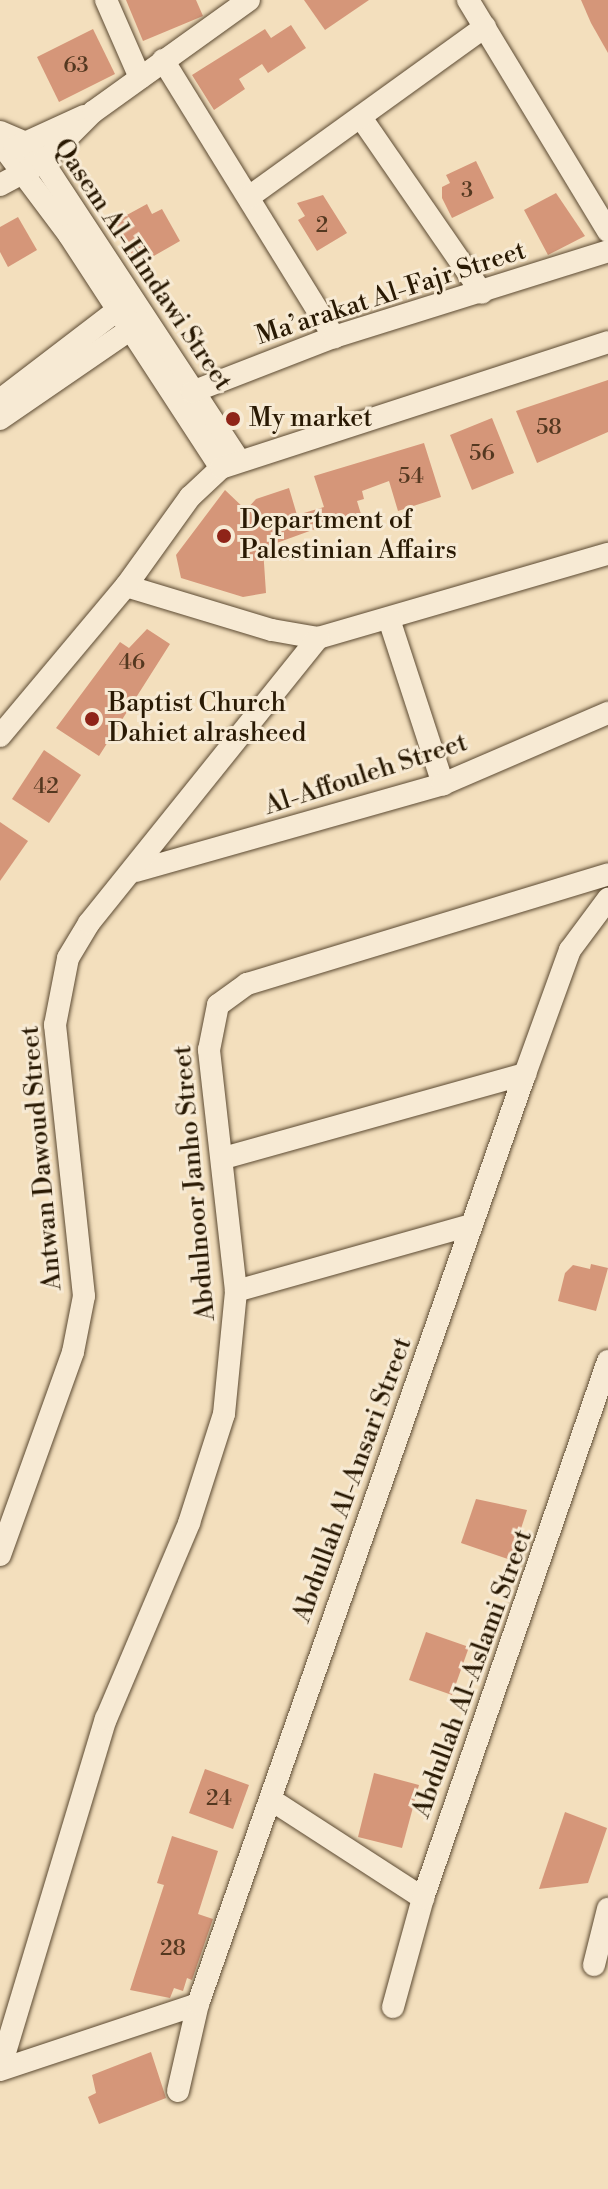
<!DOCTYPE html>
<meta charset="utf-8">
<style>
body{margin:0}
#map{position:relative;width:608px;height:2189px;overflow:hidden;background:#f3dfbd;font-family:"Libre Bodoni",serif}
div>[style]{position:absolute}
.building>*{inset:0;background:#d59679}
.roads{filter:drop-shadow(0 0 2px #5c4a32) drop-shadow(0 0 2px #5c4a32)}
.minor>*{height:22px;margin:-11px;padding:0 11px;transform-origin:11px;border-radius:11px;background:#f7ead4}
.dots>*{width:22px;height:22px;translate:-50% -50%;box-sizing:border-box;border:4px solid #f7ead4;border-radius:50%}
span{translate:-50% -50%;white-space:nowrap;text-align:center;line-height:1.15;-webkit-text-stroke:6px #f7ead4;paint-order:stroke}
.number-label{font-size:22px;color:#543820}
.number-label span{-webkit-text-stroke-width:0}
.street-label{font-size:26px;color:#291903}
.poi-label{font-size:26px;color:#291903}
.left{translate:0 -50%;text-align:left}
</style>
<div id="map">
<div class="building">
<div style="clip-path:polygon(126px 0,196px 0,203px 16px,143px 41px)"></div>
<div style="clip-path:polygon(304px 0,369px 0,325px 30px)"></div>
<div style="clip-path:polygon(581px 0,608px 0,608px 53px,591px 23px)"></div>
<div style="clip-path:polygon(291px 25px,306px 48px,268px 73px,262px 64px,239px 79px,245px 89px,214px 110px,192px 75px,265px 29px,271px 38px)"></div>
<div style="clip-path:polygon(93px 29px,115px 74px,59px 102px,37px 57px)"></div>
<div style="clip-path:polygon(476px 161px,494px 198px,452px 218px,442px 198px,442px 187px,450px 183px,446px 175px)"></div>
<div style="clip-path:polygon(556px 193px,585px 236px,548px 255px,524px 210px)"></div>
<div style="clip-path:polygon(323px 195px,347px 233px,317px 251px,298px 220px,305px 216px,297px 203px)"></div>
<div style="clip-path:polygon(147px 204px,152px 214px,162px 209px,180px 241px,138px 265px,114px 222px)"></div>
<div style="clip-path:polygon(18px 217px,37px 250px,8px 267px,0 252px,0 227px)"></div>
<div style="clip-path:polygon(608px 380px,608px 432px,537px 463px,516px 411px)"></div>
<div style="clip-path:polygon(492px 418px,514px 473px,472px 490px,450px 435px)"></div>
<div style="clip-path:polygon(424px 443px,441px 497px,398px 511px,389px 481px,362px 491px,364px 499px,357px 501px,364px 524px,352px 528px,348px 517px,263px 548px,266px 593px,243px 597px,181px 578px,176px 555px,225px 490px,246px 510px,256px 499px,289px 488px,297px 515px,324px 507px,314px 476px)"></div>
<div style="clip-path:polygon(147px 629px,170px 644px,99px 756px,56px 728px,120px 642px,129px 648px)"></div>
<div style="clip-path:polygon(44px 750px,81px 775px,49px 823px,12px 799px)"></div>
<div style="clip-path:polygon(0 822px,28px 841px,0 881px)"></div>
<div style="clip-path:polygon(591px 1264px,608px 1268px,596px 1311px,558px 1301px,565px 1273px,573px 1265px,590px 1269px)"></div>
<div style="clip-path:polygon(476px 1499px,527px 1510px,511px 1560px,461px 1543px)"></div>
<div style="clip-path:polygon(426px 1632px,469px 1647px,452px 1695px,409px 1680px)"></div>
<div style="clip-path:polygon(205px 1769px,249px 1785px,233px 1829px,189px 1813px)"></div>
<div style="clip-path:polygon(374px 1773px,419px 1785px,402px 1848px,358px 1837px)"></div>
<div style="clip-path:polygon(565px 1812px,607px 1828px,588px 1883px,539px 1889px)"></div>
<div style="clip-path:polygon(172px 1836px,218px 1851px,198px 1914px,213px 1919px,192px 1980px,187px 1978px,183px 1991px,174px 1988px,170px 1998px,130px 1990px,164px 1885px,157px 1883px)"></div>
<div style="clip-path:polygon(151px 2052px,166px 2098px,99px 2124px,88px 2097px,96px 2093px,92px 2075px)"></div>
</div>
<div class="roads">
<div class="minor">
<div style="left:106px;top:0;width:85px;rotate:66.4deg"></div>
<div style="left:468px;top:0;width:270px;rotate:58.8deg"></div>
<div style="left:163px;top:60px;width:326px;rotate:58.3deg"></div>
<div style="left:362px;top:119px;width:211px;rotate:55.4deg"></div>
<div style="left:0;top:132px;width:26px;rotate:23deg"></div>
<div style="left:24px;top:142px;width:28px;rotate:46deg"></div>
<div style="left:43px;top:162px;width:357px;rotate:56.7deg"></div>
<div style="left:0;top:143px;width:115px;rotate:53.1deg"></div>
<div style="left:69px;top:235px;width:278px;rotate:56.9deg"></div>
<div style="left:14px;top:148px;width:77px;rotate:-24.6deg"></div>
<div style="left:0;top:185px;width:49px;rotate:-28.1deg"></div>
<div style="left:43px;top:162px;width:71px;rotate:-45deg"></div>
<div style="left:93px;top:112px;width:192px;rotate:-35.7deg"></div>
<div style="left:249px;top:197px;width:291px;rotate:-35.8deg"></div>
<div style="left:192px;top:392px;width:152px;rotate:-21.2deg"></div>
<div style="left:334px;top:337px;width:287px;rotate:-17.4deg"></div>
<div style="left:0;top:400px;width:160px;rotate:-37.4deg"></div>
<div style="left:0;top:419px;width:171px;rotate:-34.5deg"></div>
<div style="left:126px;top:586px;width:152px;rotate:16.8deg"></div>
<div style="left:272px;top:630px;width:47px;rotate:9.9deg"></div>
<div style="left:318px;top:638px;width:302px;rotate:-16.2deg"></div>
<div style="left:389px;top:619px;width:174px;rotate:71.9deg"></div>
<div style="left:0;top:736px;width:196px;rotate:-50deg"></div>
<div style="left:126px;top:586px;width:110px;rotate:-54.3deg"></div>
<div style="left:190px;top:497px;width:42px;rotate:-43.1deg"></div>
<div style="left:221px;top:468px;width:407px;rotate:-18deg"></div>
<div style="left:136px;top:871px;width:319px;rotate:-15.8deg"></div>
<div style="left:443px;top:784px;width:180px;rotate:-23.3deg"></div>
<div style="left:224px;top:1158px;width:313px;rotate:-15.6deg"></div>
<div style="left:236px;top:1291px;width:244px;rotate:-15.7deg"></div>
<div style="left:0;top:1555px;width:216px;rotate:-70.2deg"></div>
<div style="left:73px;top:1352px;width:57px;rotate:-78.9deg"></div>
<div style="left:84px;top:1296px;width:273px;rotate:-96.1deg"></div>
<div style="left:55px;top:1025px;width:68px;rotate:-79deg"></div>
<div style="left:68px;top:958px;width:41px;rotate:-59deg"></div>
<div style="left:89px;top:923px;width:366px;rotate:-51.2deg"></div>
<div style="left:273px;top:1801px;width:179px;rotate:32.9deg"></div>
<div style="left:594px;top:1965px;width:58px;rotate:-76deg"></div>
<div style="left:393px;top:2007px;width:113px;rotate:-74.6deg"></div>
<div style="left:423px;top:1898px;width:568px;rotate:-70.99deg"></div>
<div style="left:0;top:2069px;width:366px;rotate:-73.2deg"></div>
<div style="left:106px;top:1719px;width:213px;rotate:-67deg"></div>
<div style="left:189px;top:1523px;width:114px;rotate:-72.2deg"></div>
<div style="left:224px;top:1414px;width:124px;rotate:-84.4deg"></div>
<div style="left:236px;top:1291px;width:243px;rotate:-96.4deg"></div>
<div style="left:209px;top:1050px;width:46px;rotate:-78.7deg"></div>
<div style="left:218px;top:1005px;width:36px;rotate:-36deg"></div>
<div style="left:247px;top:984px;width:377px;rotate:-16.9deg"></div>
<div style="left:0;top:2070px;width:209px;rotate:-18.4deg"></div>
<div style="left:178px;top:2091px;width:89px;rotate:-77.1deg"></div>
<div style="left:198px;top:2004px;width:986px;rotate:-70.63deg"></div>
<div style="left:525px;top:1074px;width:132px;rotate:-70.1deg"></div>
<div style="left:570px;top:950px;width:64px;rotate:-53.3deg"></div>
</div>
</div>
<div class="dots">
<div style="left:233px;top:419px;background:#8f2418"></div>
<div style="left:224px;top:536px;background:#8f2418"></div>
<div style="left:92px;top:719px;background:#8f2418"></div>
</div>
<div class="number-label">
<span style="left:76px;top:66px">63</span>
<span style="left:467px;top:191px">3</span>
<span style="left:322px;top:226px">2</span>
<span style="left:549px;top:428px">58</span>
<span style="left:482px;top:454px">56</span>
<span style="left:411px;top:477px">54</span>
<span style="left:132px;top:663px">46</span>
<span style="left:46px;top:787px">42</span>
<span style="left:219px;top:1799px">24</span>
<span style="left:173px;top:1949px">28</span>
</div>
<div class="street-label">
<span style="left:142px;top:265px;rotate:56deg">Qasem Al-Hindawi Street</span>
<span style="left:391px;top:294px;rotate:-18deg">Ma’arakat Al-Fajr Street</span>
<span style="left:366px;top:775px;rotate:-18deg">Al-Affouleh Street</span>
<span style="left:42px;top:1158px;rotate:-95deg">Antwan Dawoud Street</span>
<span style="left:195px;top:1183px;rotate:-95deg">Abdulnoor Janho Street</span>
<span style="left:353px;top:1480px;rotate:-70deg">Abdullah Al-Ansari Street</span>
<span style="left:473px;top:1674px;rotate:-70deg">Abdullah Al-Aslami Street</span>
</div>
<div class="poi-label">
<span class="left" style="left:249px;top:419px">My market</span>
<span class="left" style="left:240px;top:536px">Department of<br>Palestinian Affairs</span>
<span class="left" style="left:108px;top:719px">Baptist Church<br>Dahiet alrasheed</span>
</div>
</div>
